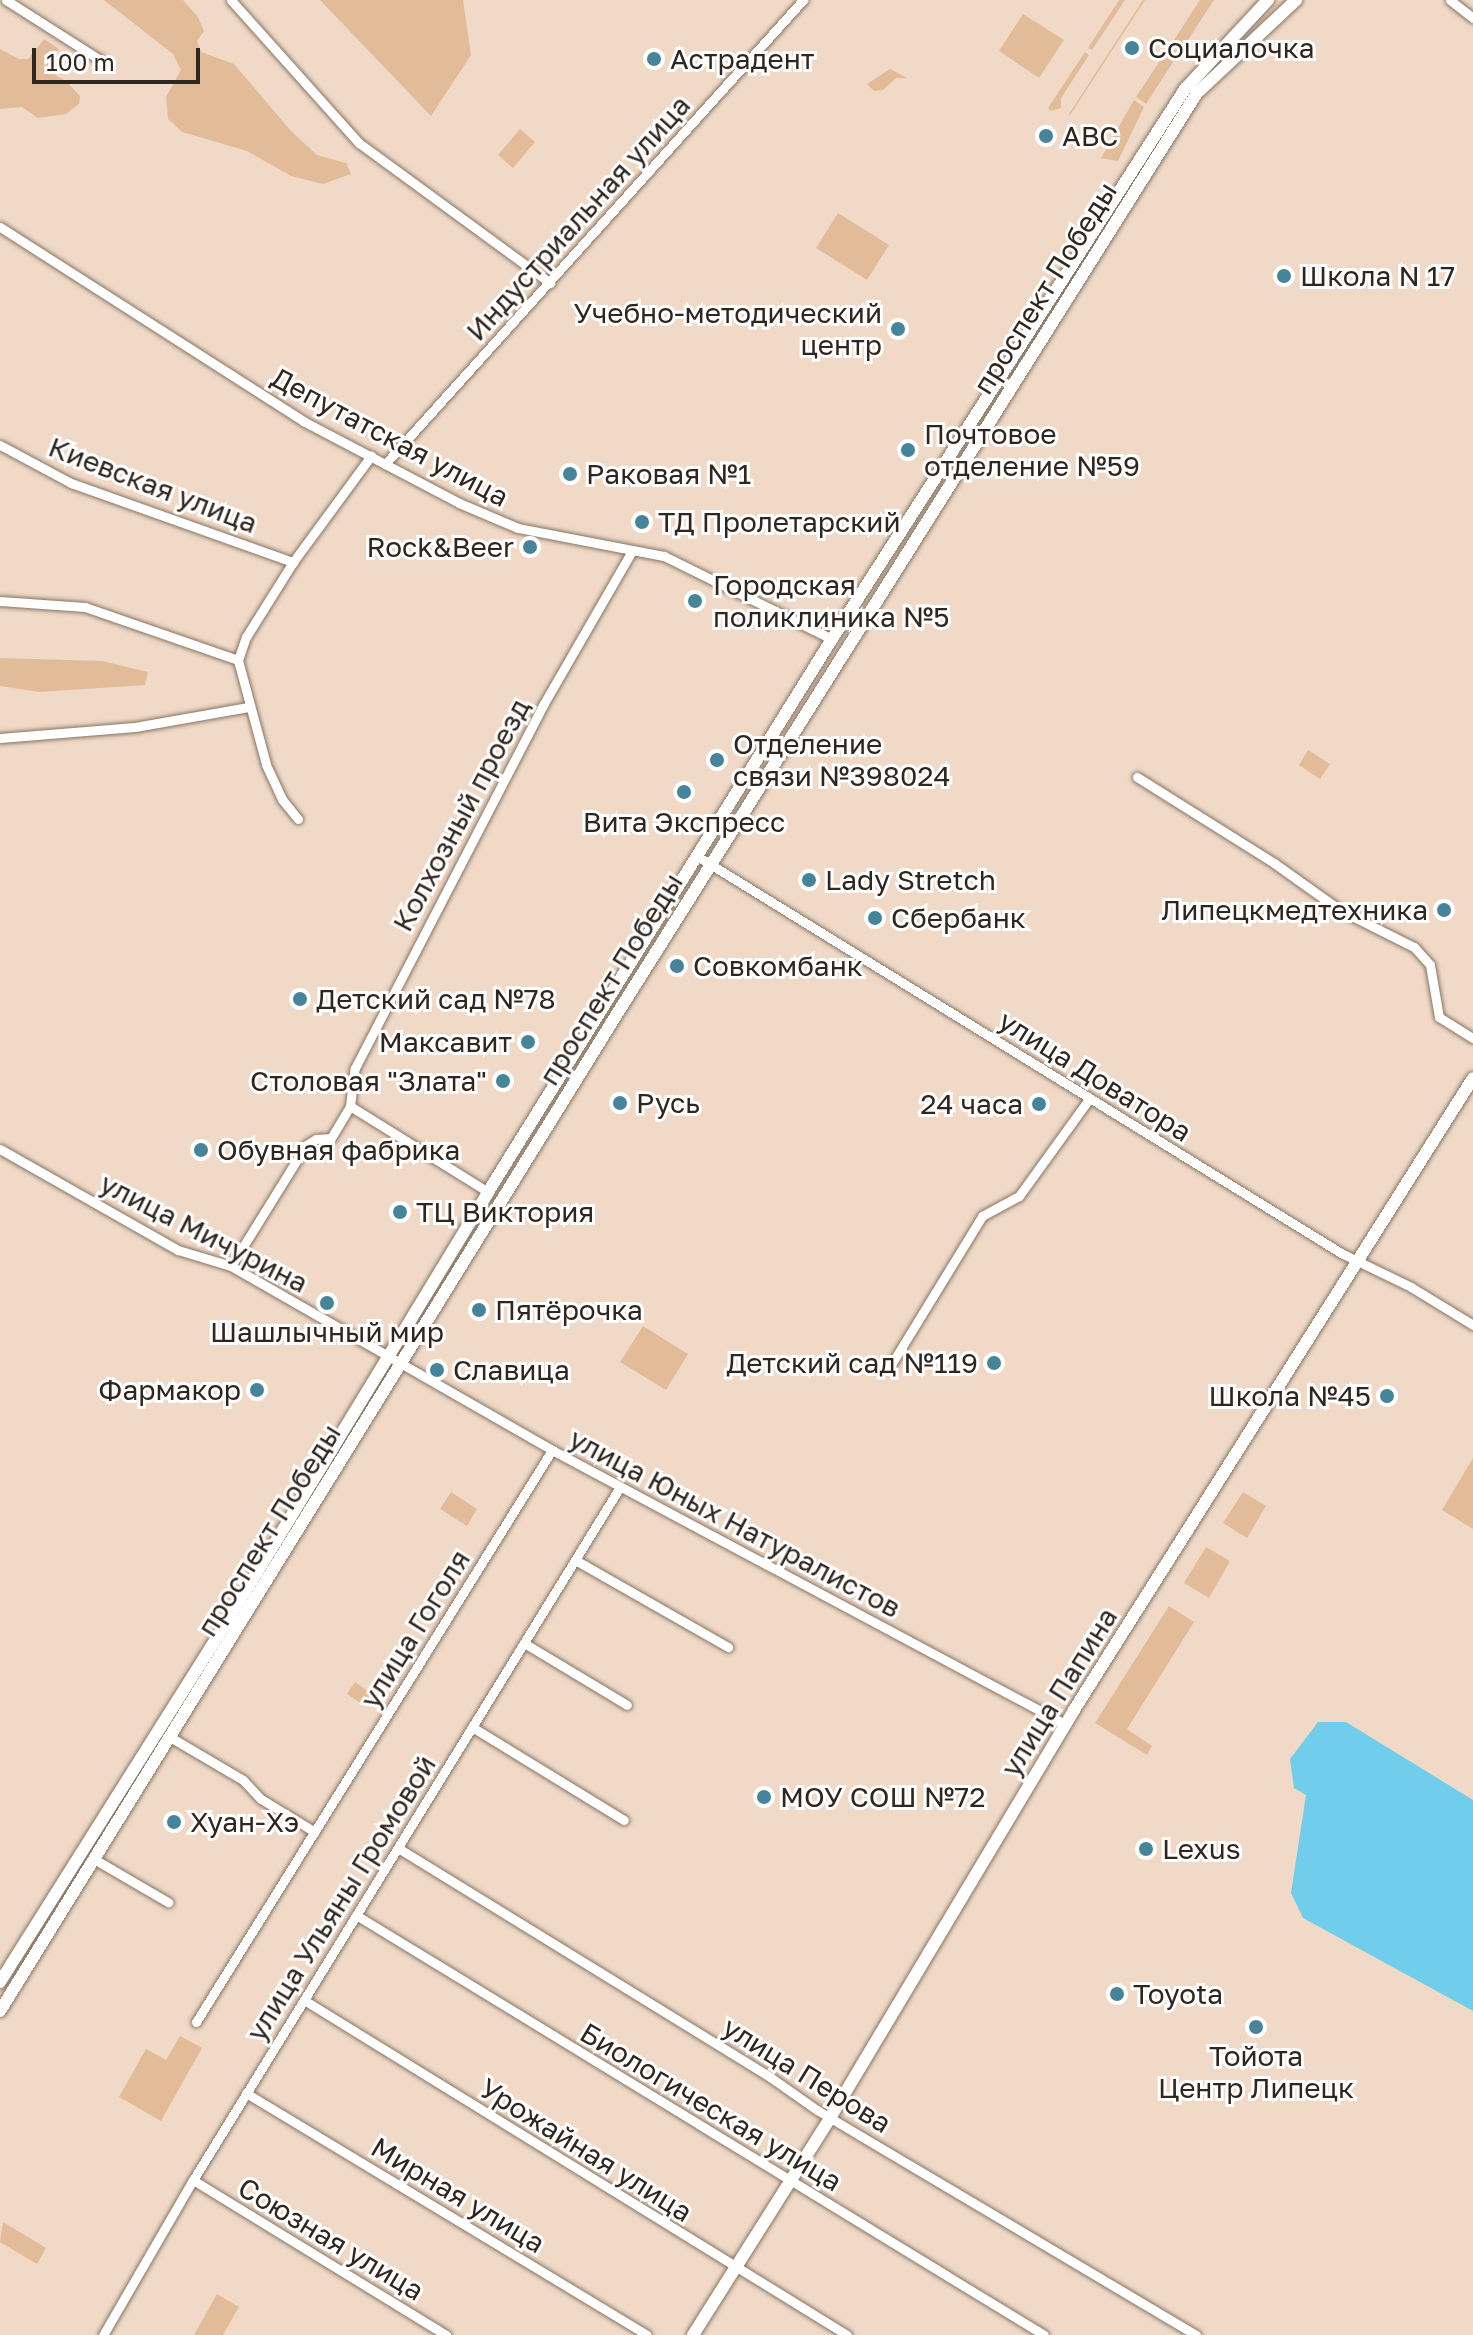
<!DOCTYPE html>
<meta charset="utf-8">
<style>
body{margin:0}
#map{position:relative;width:1473px;height:2335px;overflow:hidden;background:#f0dac7;font-family:"Golos Text",sans-serif}
div>[style]{position:absolute}
.green>*{inset:0;background:#e2bb99}
.water>*{inset:0;background:#70cdeb}
.roads{filter:drop-shadow(0 0 2px #887564) drop-shadow(0 0 2px #887564)}
.street>*{height:9px;margin:-4.5px;padding:0 4.5px;transform-origin:4.5px;border-radius:4.5px;background:#fff}
.secondary>*{height:12px;margin:-6px;padding:0 6px;transform-origin:6px;border-radius:6px;background:#fff}
.dots>*{width:22px;height:22px;translate:-50% -50%;box-sizing:border-box;border:4px solid #fff;border-radius:50%}
span{translate:-50% -50%;white-space:nowrap;text-align:center;line-height:1.15;-webkit-text-stroke:6px #fff;paint-order:stroke}
.poi-label{font-size:28px;color:#2f2620}
.left{translate:0 -50%;text-align:left}
.right{translate:-100% -50%;text-align:right}
.street-label{font-size:28px;color:#2f2620}
.scale{position:absolute;left:32px;top:48px;width:168px;height:36px;box-sizing:border-box;border:4px solid #2f2620;border-top:0;padding-left:10px;font-size:24px;line-height:28px;white-space:nowrap;color:#2f2620;-webkit-text-stroke:6px #fff;paint-order:stroke}
</style>
<div id="map">
<div class="green">
<div style="clip-path:polygon(104px 0,183px 0,198px 17px,204px 31px,197px 41px,201px 52px,234px 64px,291px 131px,317px 155px,346px 163px,351px 174px,323px 184px,291px 176px,247px 151px,182px 132px,168px 119px,166px 97px,181px 70px,173px 54px)"></div>
<div style="clip-path:polygon(320px 0,463px 0,471px 55px,431px 116px)"></div>
<div style="clip-path:polygon(1119px 0,1125px 0,1092px 50px,1088px 48px)"></div>
<div style="clip-path:polygon(1143px 0,1145px 0,1070px 115px,1069px 114px)"></div>
<div style="clip-path:polygon(1200px 0,1214px 0,1180px 52px,1170px 46px)"></div>
<div style="clip-path:polygon(1023px 14px,1064px 40px,1039px 78px,999px 51px)"></div>
<div style="clip-path:polygon(44px 39px,59px 49px,45px 69px,66px 81px,80px 96px,79px 104px,66px 114px,38px 118px,22px 107px,0 109px,0 49px,19px 59px,28px 59px)"></div>
<div style="clip-path:polygon(1169px 47px,1179px 53px,1146px 104px,1136px 97px)"></div>
<div style="clip-path:polygon(1085px 52px,1089px 55px,1061px 98px,1061px 108px,1051px 111px,1048px 108px)"></div>
<div style="clip-path:polygon(890px 69px,907px 78px,896px 78px,883px 90px,874px 91px,867px 84px)"></div>
<div style="clip-path:polygon(1134px 100px,1144px 107px,1118px 161px,1101px 158px)"></div>
<div style="clip-path:polygon(520px 129px,535px 142px,513px 168px,498px 155px)"></div>
<div style="clip-path:polygon(838px 213px,889px 245px,867px 280px,816px 248px)"></div>
<div style="clip-path:polygon(0 658px,102px 661px,148px 672px,145px 685px,39px 692px,0 686px)"></div>
<div style="clip-path:polygon(1308px 750px,1330px 764px,1320px 779px,1299px 765px)"></div>
<div style="clip-path:polygon(643px 1326px,688px 1354px,666px 1390px,620px 1362px)"></div>
<div style="clip-path:polygon(1473px 1458px,1473px 1529px,1442px 1510px)"></div>
<div style="clip-path:polygon(451px 1492px,477px 1509px,467px 1526px,440px 1509px)"></div>
<div style="clip-path:polygon(1243px 1492px,1266px 1506px,1247px 1538px,1223px 1523px)"></div>
<div style="clip-path:polygon(1206px 1547px,1230px 1561px,1209px 1598px,1184px 1583px)"></div>
<div style="clip-path:polygon(1169px 1606px,1194px 1622px,1127px 1729px,1152px 1746px,1147px 1755px,1095px 1723px)"></div>
<div style="clip-path:polygon(355px 1682px,372px 1694px,365px 1706px,347px 1694px)"></div>
<div style="clip-path:polygon(180px 2036px,202px 2048px,161px 2121px,119px 2097px,146px 2049px,166px 2060px)"></div>
<div style="clip-path:polygon(3px 2222px,46px 2248px,37px 2264px,0 2242px)"></div>
<div style="clip-path:polygon(217px 2294px,239px 2307px,223px 2335px,194px 2335px)"></div>
</div>
<div class="water">
<div style="clip-path:polygon(1318px 1722px,1346px 1722px,1473px 1800px,1473px 2011px,1303px 1918px,1291px 1893px,1306px 1795px,1294px 1788px,1290px 1759px)"></div>
</div>
<div class="roads">
<div class="street">
<div style="left:6px;top:0;width:117px;rotate:32.5deg"></div>
<div style="left:231px;top:0;width:192px;rotate:48.2deg"></div>
<div style="left:359px;top:143px;width:237px;rotate:36.2deg"></div>
<div style="left:1450px;top:0;width:29px;rotate:38deg"></div>
<div style="left:0;top:227px;width:360px;rotate:32.6deg"></div>
<div style="left:303px;top:421px;width:176px;rotate:27.7deg"></div>
<div style="left:459px;top:503px;width:64px;rotate:23deg"></div>
<div style="left:518px;top:528px;width:149px;rotate:10.9deg"></div>
<div style="left:664px;top:556px;width:187px;rotate:26.3deg"></div>
<div style="left:0;top:445px;width:81px;rotate:28.2deg"></div>
<div style="left:71px;top:483px;width:236px;rotate:19.6deg"></div>
<div style="left:385px;top:464px;width:625px;rotate:-47.99deg"></div>
<div style="left:0;top:601px;width:85px;rotate:4deg"></div>
<div style="left:85px;top:607px;width:162px;rotate:19.1deg"></div>
<div style="left:0;top:738px;width:135px;rotate:-4.7deg"></div>
<div style="left:135px;top:727px;width:115px;rotate:-10deg"></div>
<div style="left:1137px;top:777px;width:162px;rotate:32.1deg"></div>
<div style="left:1274px;top:863px;width:81px;rotate:35.5deg"></div>
<div style="left:1340px;top:910px;width:83px;rotate:26.6deg"></div>
<div style="left:1414px;top:947px;width:24px;rotate:48deg"></div>
<div style="left:1430px;top:965px;width:53px;rotate:80.2deg"></div>
<div style="left:1439px;top:1017px;width:40px;rotate:32deg"></div>
<div style="left:298px;top:819px;width:26px;rotate:-129deg"></div>
<div style="left:282px;top:799px;width:38px;rotate:-115deg"></div>
<div style="left:266px;top:764px;width:108px;rotate:-105.1deg"></div>
<div style="left:238px;top:660px;width:24px;rotate:-71deg"></div>
<div style="left:246px;top:637px;width:89px;rotate:-57.9deg"></div>
<div style="left:293px;top:562px;width:132px;rotate:-53.7deg"></div>
<div style="left:697px;top:856px;width:757px;rotate:31.65deg"></div>
<div style="left:1341px;top:1253px;width:78px;rotate:25.9deg"></div>
<div style="left:1411px;top:1287px;width:73px;rotate:31.5deg"></div>
<div style="left:350px;top:1106px;width:163px;rotate:31.9deg"></div>
<div style="left:0;top:1149px;width:205px;rotate:29.6deg"></div>
<div style="left:178px;top:1250px;width:55px;rotate:16.8deg"></div>
<div style="left:231px;top:1266px;width:370px;rotate:29.8deg"></div>
<div style="left:552px;top:1450px;width:582px;rotate:28.11deg"></div>
<div style="left:231px;top:1266px;width:142px;rotate:-58.2deg"></div>
<div style="left:306px;top:1145px;width:12px;rotate:-31deg"></div>
<div style="left:316px;top:1139px;width:15px;rotate:-4deg"></div>
<div style="left:331px;top:1138px;width:37px;rotate:-59deg"></div>
<div style="left:350px;top:1106px;width:38px;rotate:-83deg"></div>
<div style="left:355px;top:1068px;width:409px;rotate:-62.6deg"></div>
<div style="left:543px;top:705px;width:178px;rotate:-60deg"></div>
<div style="left:889px;top:1368px;width:178px;rotate:-58.5deg"></div>
<div style="left:982px;top:1216px;width:42px;rotate:-28.4deg"></div>
<div style="left:1019px;top:1196px;width:120px;rotate:-54.2deg"></div>
<div style="left:577px;top:1561px;width:174px;rotate:29.7deg"></div>
<div style="left:524px;top:1643px;width:120px;rotate:31deg"></div>
<div style="left:472px;top:1727px;width:178px;rotate:31.5deg"></div>
<div style="left:170px;top:1737px;width:85px;rotate:30.5deg"></div>
<div style="left:243px;top:1780px;width:26px;rotate:47deg"></div>
<div style="left:261px;top:1799px;width:63px;rotate:31.4deg"></div>
<div style="left:398px;top:1848px;width:437px;rotate:31.6deg"></div>
<div style="left:770px;top:2077px;width:57px;rotate:35.1deg"></div>
<div style="left:817px;top:2110px;width:441px;rotate:30.7deg"></div>
<div style="left:94px;top:1859px;width:86px;rotate:30.2deg"></div>
<div style="left:356px;top:1915px;width:806px;rotate:31.4deg"></div>
<div style="left:304px;top:2000px;width:638px;rotate:31.67deg"></div>
<div style="left:196px;top:2022px;width:674px;rotate:-58.1deg"></div>
<div style="left:246px;top:2093px;width:468px;rotate:31.1deg"></div>
<div style="left:193px;top:2180px;width:297px;rotate:31.5deg"></div>
<div style="left:103px;top:2335px;width:179px;rotate:-59.9deg"></div>
<div style="left:193px;top:2180px;width:814px;rotate:-58.36deg"></div>
</div>
<div class="secondary">
<div style="left:0;top:1982px;width:431px;rotate:-57.8deg"></div>
<div style="left:230px;top:1617px;width:497px;rotate:-58.7deg"></div>
<div style="left:488px;top:1192px;width:651px;rotate:-58.12deg"></div>
<div style="left:832px;top:639px;width:654px;rotate:-57.31deg"></div>
<div style="left:1185px;top:89px;width:122px;rotate:-47deg"></div>
<div style="left:0;top:2011px;width:1182px;rotate:-58.25deg"></div>
<div style="left:622px;top:1006px;width:1079px;rotate:-57.8deg"></div>
<div style="left:1197px;top:93px;width:136px;rotate:-43.2deg"></div>
<div style="left:693px;top:2335px;width:257px;rotate:-57.7deg"></div>
<div style="left:830px;top:2118px;width:475px;rotate:-59.1deg"></div>
<div style="left:1074px;top:1710px;width:747px;rotate:-57.73deg"></div>
</div>
</div>
<div class="dots">
<div style="left:1132px;top:48px;background:#468599"></div>
<div style="left:654px;top:59px;background:#468599"></div>
<div style="left:1046px;top:136px;background:#468599"></div>
<div style="left:1284px;top:276px;background:#468599"></div>
<div style="left:898px;top:329px;background:#468599"></div>
<div style="left:908px;top:450px;background:#468599"></div>
<div style="left:570px;top:474px;background:#468599"></div>
<div style="left:642px;top:522px;background:#468599"></div>
<div style="left:530px;top:547px;background:#468599"></div>
<div style="left:695px;top:601px;background:#468599"></div>
<div style="left:717px;top:760px;background:#468599"></div>
<div style="left:684px;top:792px;background:#468599"></div>
<div style="left:809px;top:880px;background:#468599"></div>
<div style="left:1444px;top:910px;background:#468599"></div>
<div style="left:875px;top:918px;background:#468599"></div>
<div style="left:677px;top:966px;background:#468599"></div>
<div style="left:300px;top:999px;background:#468599"></div>
<div style="left:528px;top:1042px;background:#468599"></div>
<div style="left:503px;top:1081px;background:#468599"></div>
<div style="left:620px;top:1103px;background:#468599"></div>
<div style="left:1039px;top:1104px;background:#468599"></div>
<div style="left:201px;top:1150px;background:#468599"></div>
<div style="left:400px;top:1212px;background:#468599"></div>
<div style="left:327px;top:1303px;background:#468599"></div>
<div style="left:479px;top:1310px;background:#468599"></div>
<div style="left:994px;top:1363px;background:#468599"></div>
<div style="left:437px;top:1370px;background:#468599"></div>
<div style="left:257px;top:1390px;background:#468599"></div>
<div style="left:1387px;top:1396px;background:#468599"></div>
<div style="left:764px;top:1797px;background:#468599"></div>
<div style="left:174px;top:1822px;background:#468599"></div>
<div style="left:1146px;top:1849px;background:#468599"></div>
<div style="left:1117px;top:1994px;background:#468599"></div>
<div style="left:1256px;top:2027px;background:#468599"></div>
</div>
<div class="poi-label">
<span class="left" style="left:1148px;top:48px">Социалочка</span>
<span class="left" style="left:670px;top:59px">Астрадент</span>
<span class="left" style="left:1062px;top:136px">АВС</span>
<span class="left" style="left:1300px;top:276px">Школа N 17</span>
<span class="right" style="left:882px;top:329px">Учебно-методический<br>центр</span>
<span class="left" style="left:924px;top:450px">Почтовое<br>отделение №59</span>
<span class="left" style="left:586px;top:474px">Раковая №1</span>
<span class="left" style="left:658px;top:522px">ТД Пролетарский</span>
<span class="right" style="left:514px;top:547px">Rock&amp;Beer</span>
<span class="left" style="left:713px;top:601px">Городская<br>поликлиника №5</span>
<span class="left" style="left:733px;top:760px">Отделение<br>связи №398024</span>
<span style="left:684px;top:822px">Вита Экспресс</span>
<span class="left" style="left:825px;top:880px">Lady Stretch</span>
<span class="right" style="left:1428px;top:910px">Липецкмедтехника</span>
<span class="left" style="left:891px;top:918px">Сбербанк</span>
<span class="left" style="left:693px;top:966px">Совкомбанк</span>
<span class="left" style="left:316px;top:999px">Детский сад №78</span>
<span class="right" style="left:512px;top:1042px">Максавит</span>
<span class="right" style="left:487px;top:1081px">Столовая "Злата"</span>
<span class="left" style="left:636px;top:1103px">Русь</span>
<span class="right" style="left:1023px;top:1104px">24 часа</span>
<span class="left" style="left:217px;top:1150px">Обувная фабрика</span>
<span class="left" style="left:416px;top:1212px">ТЦ Виктория</span>
<span class="left" style="left:495px;top:1310px">Пятёрочка</span>
<span style="left:327px;top:1332px">Шашлычный мир</span>
<span class="right" style="left:978px;top:1363px">Детский сад №119</span>
<span class="left" style="left:453px;top:1370px">Славица</span>
<span class="right" style="left:241px;top:1390px">Фармакор</span>
<span class="right" style="left:1371px;top:1396px">Школа №45</span>
<span class="left" style="left:780px;top:1797px">МОУ СОШ №72</span>
<span class="left" style="left:190px;top:1822px">Хуан-Хэ</span>
<span class="left" style="left:1162px;top:1849px">Lexus</span>
<span class="left" style="left:1133px;top:1994px">Toyota</span>
<span style="left:1256px;top:2072px">Тойота<br>Центр Липецк</span>
</div>
<div class="street-label">
<span style="left:578px;top:218px;rotate:-48deg">Индустриальная улица</span>
<span style="left:1045px;top:288px;rotate:-58deg">проспект Победы</span>
<span style="left:390px;top:437px;rotate:28deg">Депутатская улица</span>
<span style="left:153px;top:485px;rotate:21deg">Киевская улица</span>
<span style="left:461px;top:815px;rotate:-62deg">Колхозный проезд</span>
<span style="left:611px;top:979px;rotate:-58deg">проспект Победы</span>
<span style="left:1095px;top:1076px;rotate:32deg">улица Доватора</span>
<span style="left:204px;top:1233px;rotate:27deg">улица Мичурина</span>
<span style="left:735px;top:1523px;rotate:28deg">улица Юных Натуралистов</span>
<span style="left:269px;top:1530px;rotate:-58deg">проспект Победы</span>
<span style="left:415px;top:1629px;rotate:-58deg">улица Гоголя</span>
<span style="left:1059px;top:1692px;rotate:-58deg">улица Папина</span>
<span style="left:341px;top:1898px;rotate:-58deg">улица Ульяны Громовой</span>
<span style="left:807px;top:2075px;rotate:32deg">улица Перова</span>
<span style="left:711px;top:2107px;rotate:31deg">Биологическая улица</span>
<span style="left:586px;top:2150px;rotate:32deg">Урожайная улица</span>
<span style="left:458px;top:2195px;rotate:31deg">Мирная улица</span>
<span style="left:331px;top:2239px;rotate:31deg">Союзная улица</span>
</div>
<div class="scale">100 m</div>
</div>
